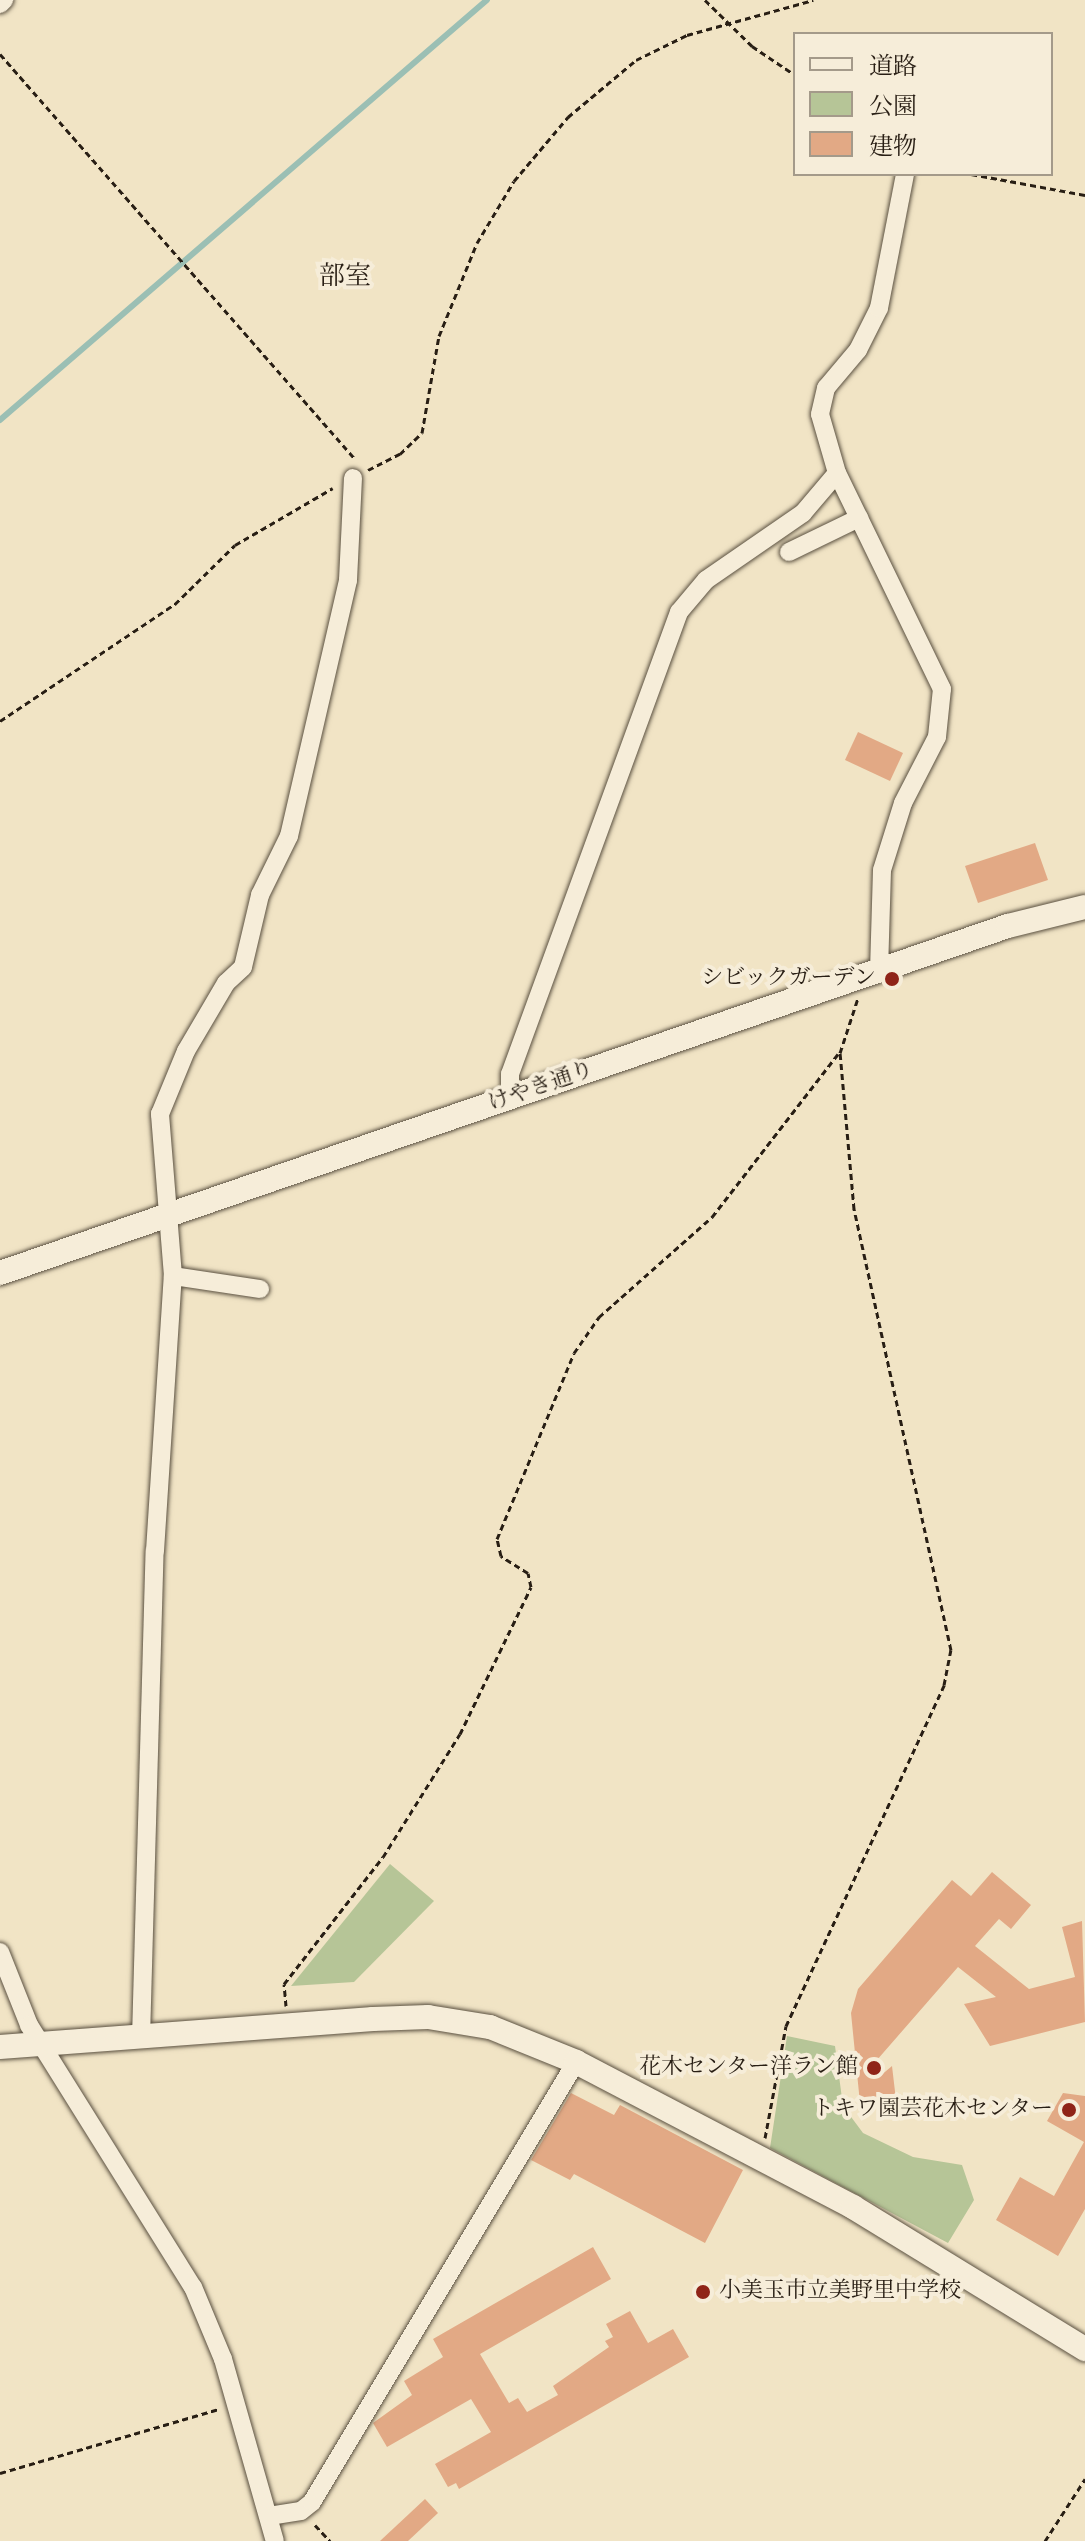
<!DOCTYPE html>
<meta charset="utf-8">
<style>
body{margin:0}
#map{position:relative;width:1085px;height:2541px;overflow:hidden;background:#f1e4c5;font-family:"Old Standard TT","Noto Serif JP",serif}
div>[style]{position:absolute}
.green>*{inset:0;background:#b6c597}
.stream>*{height:6px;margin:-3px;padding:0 3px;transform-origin:3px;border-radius:3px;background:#9bbfb4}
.building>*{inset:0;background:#e2a985}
.path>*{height:3px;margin-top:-1.5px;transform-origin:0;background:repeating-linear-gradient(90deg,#281e14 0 6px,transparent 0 10px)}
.roads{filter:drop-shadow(0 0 2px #5a5040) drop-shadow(0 0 2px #5a5040)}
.street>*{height:18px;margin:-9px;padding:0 9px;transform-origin:9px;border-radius:9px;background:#f6edd9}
.secondary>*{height:24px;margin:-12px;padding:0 12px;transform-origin:12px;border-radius:12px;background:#f6edd9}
.dots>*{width:22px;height:22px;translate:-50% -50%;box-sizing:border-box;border:4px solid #f6edd9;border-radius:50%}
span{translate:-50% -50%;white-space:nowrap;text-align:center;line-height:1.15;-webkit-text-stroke:8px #f6edd9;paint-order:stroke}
.poi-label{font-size:22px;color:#281e14}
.right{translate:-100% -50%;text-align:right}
.left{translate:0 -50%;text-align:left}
.street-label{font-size:22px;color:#281e14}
.quarter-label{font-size:26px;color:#281e14}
.legend{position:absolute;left:793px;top:32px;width:260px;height:144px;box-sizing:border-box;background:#f6edd9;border:2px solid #a49a8a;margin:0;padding:10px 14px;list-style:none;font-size:24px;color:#281e14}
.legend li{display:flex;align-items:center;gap:16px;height:40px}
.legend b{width:40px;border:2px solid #a49a8a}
</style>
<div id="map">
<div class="green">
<div style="clip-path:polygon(390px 1864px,434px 1901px,354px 1982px,291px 1986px)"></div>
<div style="clip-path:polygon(787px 2036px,835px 2046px,843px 2106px,863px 2133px,913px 2157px,962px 2165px,974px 2200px,948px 2243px,770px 2148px)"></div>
</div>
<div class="stream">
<div style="left:0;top:420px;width:643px;rotate:-40.78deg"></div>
</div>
<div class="building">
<div style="clip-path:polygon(858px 732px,903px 753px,890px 781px,845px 760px)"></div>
<div style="clip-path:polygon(1035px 843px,1048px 880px,978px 903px,965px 866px)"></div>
<div style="clip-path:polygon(992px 1872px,1031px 1905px,1011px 1929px,999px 1919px,975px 1946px,1029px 1989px,1075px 1977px,1062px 1927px,1082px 1921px,1085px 2022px,990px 2046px,964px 2004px,996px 1997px,958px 1967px,870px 2068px,879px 2077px,892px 2066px,896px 2100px,860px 2103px,851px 2013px,858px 1989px,952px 1880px,971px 1896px)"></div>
<div style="clip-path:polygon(571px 2093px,614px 2115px,620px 2105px,743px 2170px,705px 2243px,574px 2174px,570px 2180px,531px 2160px)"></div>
<div style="clip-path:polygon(1063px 2093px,1085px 2096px,1085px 2209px,1058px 2256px,996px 2220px,1020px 2177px,1054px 2196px,1084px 2142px,1047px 2121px)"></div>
<div style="clip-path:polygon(593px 2247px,611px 2279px,480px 2354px,509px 2403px,518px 2398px,527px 2412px,558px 2395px,553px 2386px,609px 2347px,605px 2341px,613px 2337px,606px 2324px,630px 2311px,648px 2343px,673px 2329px,689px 2357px,459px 2489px,456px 2483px,448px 2487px,435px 2464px,491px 2432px,471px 2399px,387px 2447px,373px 2423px,412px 2395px,404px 2381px,443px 2357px,433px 2339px)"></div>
<div style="clip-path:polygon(425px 2499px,438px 2513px,408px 2541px,380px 2541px)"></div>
</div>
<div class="path">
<div style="left:705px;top:0;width:66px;rotate:44.4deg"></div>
<div style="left:752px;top:46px;width:52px;rotate:34deg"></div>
<div style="left:0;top:54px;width:539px;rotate:48.76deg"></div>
<div style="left:971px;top:174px;width:116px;rotate:10.4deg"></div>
<div style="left:368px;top:470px;width:36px;rotate:-27deg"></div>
<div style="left:400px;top:454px;width:30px;rotate:-44deg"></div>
<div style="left:422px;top:433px;width:98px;rotate:-80.1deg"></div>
<div style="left:439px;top:336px;width:100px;rotate:-67.8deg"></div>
<div style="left:477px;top:243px;width:72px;rotate:-59.2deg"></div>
<div style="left:514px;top:181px;width:84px;rotate:-49.8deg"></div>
<div style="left:568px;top:117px;width:89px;rotate:-40deg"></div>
<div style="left:636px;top:60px;width:57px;rotate:-26.1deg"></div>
<div style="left:687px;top:35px;width:131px;rotate:-15.5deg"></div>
<div style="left:0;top:721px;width:211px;rotate:-33.8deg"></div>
<div style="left:175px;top:604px;width:84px;rotate:-44.5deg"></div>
<div style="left:235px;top:545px;width:113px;rotate:-30.2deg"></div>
<div style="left:286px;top:2006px;width:22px;rotate:-95deg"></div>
<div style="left:284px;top:1984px;width:161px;rotate:-52.1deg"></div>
<div style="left:383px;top:1857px;width:145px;rotate:-58deg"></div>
<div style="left:460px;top:1734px;width:163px;rotate:-64.2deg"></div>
<div style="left:531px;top:1587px;width:14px;rotate:-102deg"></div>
<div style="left:528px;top:1573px;width:32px;rotate:-148deg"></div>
<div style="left:501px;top:1556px;width:17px;rotate:-103deg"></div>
<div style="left:497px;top:1539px;width:201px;rotate:-67.5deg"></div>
<div style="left:574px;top:1353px;width:44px;rotate:-55.2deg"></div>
<div style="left:599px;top:1317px;width:151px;rotate:-41.5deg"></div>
<div style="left:712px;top:1217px;width:206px;rotate:-52.3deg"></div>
<div style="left:765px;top:2138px;width:114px;rotate:-79.4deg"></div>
<div style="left:786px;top:2026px;width:376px;rotate:-65.1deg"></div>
<div style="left:944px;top:1685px;width:36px;rotate:-79deg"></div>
<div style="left:951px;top:1650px;width:452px;rotate:-102.4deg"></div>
<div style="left:854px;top:1209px;width:157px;rotate:-95.1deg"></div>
<div style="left:840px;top:1053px;width:58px;rotate:-71.9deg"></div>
<div style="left:0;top:2473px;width:228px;rotate:-16.3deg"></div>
<div style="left:315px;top:2525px;width:22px;rotate:47deg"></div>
<div style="left:1045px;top:2541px;width:74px;rotate:-57.2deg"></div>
</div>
<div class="roads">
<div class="street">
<div style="left:0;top:4px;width:6px;rotate:-45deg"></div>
<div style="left:789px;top:552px;width:78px;rotate:-25.9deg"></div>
<div style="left:879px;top:971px;width:101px;rotate:-88.3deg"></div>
<div style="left:882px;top:870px;width:70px;rotate:-72.6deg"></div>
<div style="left:903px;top:803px;width:74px;rotate:-62.7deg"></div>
<div style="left:937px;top:737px;width:48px;rotate:-84.1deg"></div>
<div style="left:942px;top:689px;width:240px;rotate:-115.9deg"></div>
<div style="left:837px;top:473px;width:61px;rotate:-106.1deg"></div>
<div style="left:820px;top:414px;width:27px;rotate:-77deg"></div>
<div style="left:826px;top:388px;width:50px;rotate:-49.9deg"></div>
<div style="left:858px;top:350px;width:47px;rotate:-63.4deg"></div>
<div style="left:879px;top:308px;width:136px;rotate:-79deg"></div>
<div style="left:510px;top:1097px;width:23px;rotate:-90deg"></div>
<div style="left:510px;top:1074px;width:492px;rotate:-69.9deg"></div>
<div style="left:679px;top:612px;width:42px;rotate:-49.8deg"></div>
<div style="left:706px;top:580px;width:118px;rotate:-34.6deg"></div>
<div style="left:803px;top:513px;width:52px;rotate:-49.6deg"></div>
<div style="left:173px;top:1276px;width:88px;rotate:8.5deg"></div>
<div style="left:0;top:1952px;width:79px;rotate:68.3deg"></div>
<div style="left:29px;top:2025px;width:309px;rotate:58deg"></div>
<div style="left:193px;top:2287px;width:78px;rotate:67.4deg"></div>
<div style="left:223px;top:2359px;width:189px;rotate:74.1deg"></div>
<div style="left:141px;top:2038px;width:487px;rotate:-88.4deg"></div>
<div style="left:155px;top:1551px;width:276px;rotate:-86.3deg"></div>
<div style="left:173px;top:1276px;width:163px;rotate:-94.6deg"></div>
<div style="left:160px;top:1114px;width:68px;rotate:-67.6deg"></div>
<div style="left:186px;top:1051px;width:79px;rotate:-59.5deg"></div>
<div style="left:226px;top:983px;width:23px;rotate:-43deg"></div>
<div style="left:243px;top:967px;width:74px;rotate:-76.7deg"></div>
<div style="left:260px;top:895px;width:66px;rotate:-63.8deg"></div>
<div style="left:289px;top:836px;width:263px;rotate:-77deg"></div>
<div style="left:348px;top:580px;width:102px;rotate:-87.2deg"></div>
<div style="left:269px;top:2516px;width:32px;rotate:-9deg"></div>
<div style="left:301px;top:2511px;width:14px;rotate:-39deg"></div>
<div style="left:312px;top:2502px;width:513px;rotate:-59.04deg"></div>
</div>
<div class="secondary">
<div style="left:0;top:1273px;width:1066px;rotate:-19deg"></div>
<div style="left:1008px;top:926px;width:79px;rotate:-13.9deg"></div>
<div style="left:0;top:2047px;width:374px;rotate:-4.3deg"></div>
<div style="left:373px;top:2019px;width:55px;rotate:-2.1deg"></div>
<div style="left:428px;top:2017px;width:63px;rotate:9.2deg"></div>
<div style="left:490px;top:2027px;width:93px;rotate:22.1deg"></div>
<div style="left:576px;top:2062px;width:313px;rotate:27.6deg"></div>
<div style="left:853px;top:2207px;width:272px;rotate:31.5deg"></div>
</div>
</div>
<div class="dots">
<div style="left:892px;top:979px;background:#8f2418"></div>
<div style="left:874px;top:2068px;background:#8f2418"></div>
<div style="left:1069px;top:2110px;background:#8f2418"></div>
<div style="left:703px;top:2292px;background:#8f2418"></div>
</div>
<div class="poi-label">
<span class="right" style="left:876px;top:979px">シビックガーデン</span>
<span class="right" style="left:858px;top:2068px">花木センター洋ラン館</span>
<span class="right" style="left:1053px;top:2110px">トキワ園芸花木センター</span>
<span class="left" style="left:719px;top:2292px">小美玉市立美野里中学校</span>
</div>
<div class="street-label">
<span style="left:541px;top:1087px;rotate:-19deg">けやき通り</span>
</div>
<div class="quarter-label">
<span style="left:345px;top:278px">部室</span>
</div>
<ul class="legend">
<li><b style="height:10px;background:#f6edd9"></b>道路</li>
<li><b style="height:22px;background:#b6c597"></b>公園</li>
<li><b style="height:22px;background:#e2a985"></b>建物</li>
</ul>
</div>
